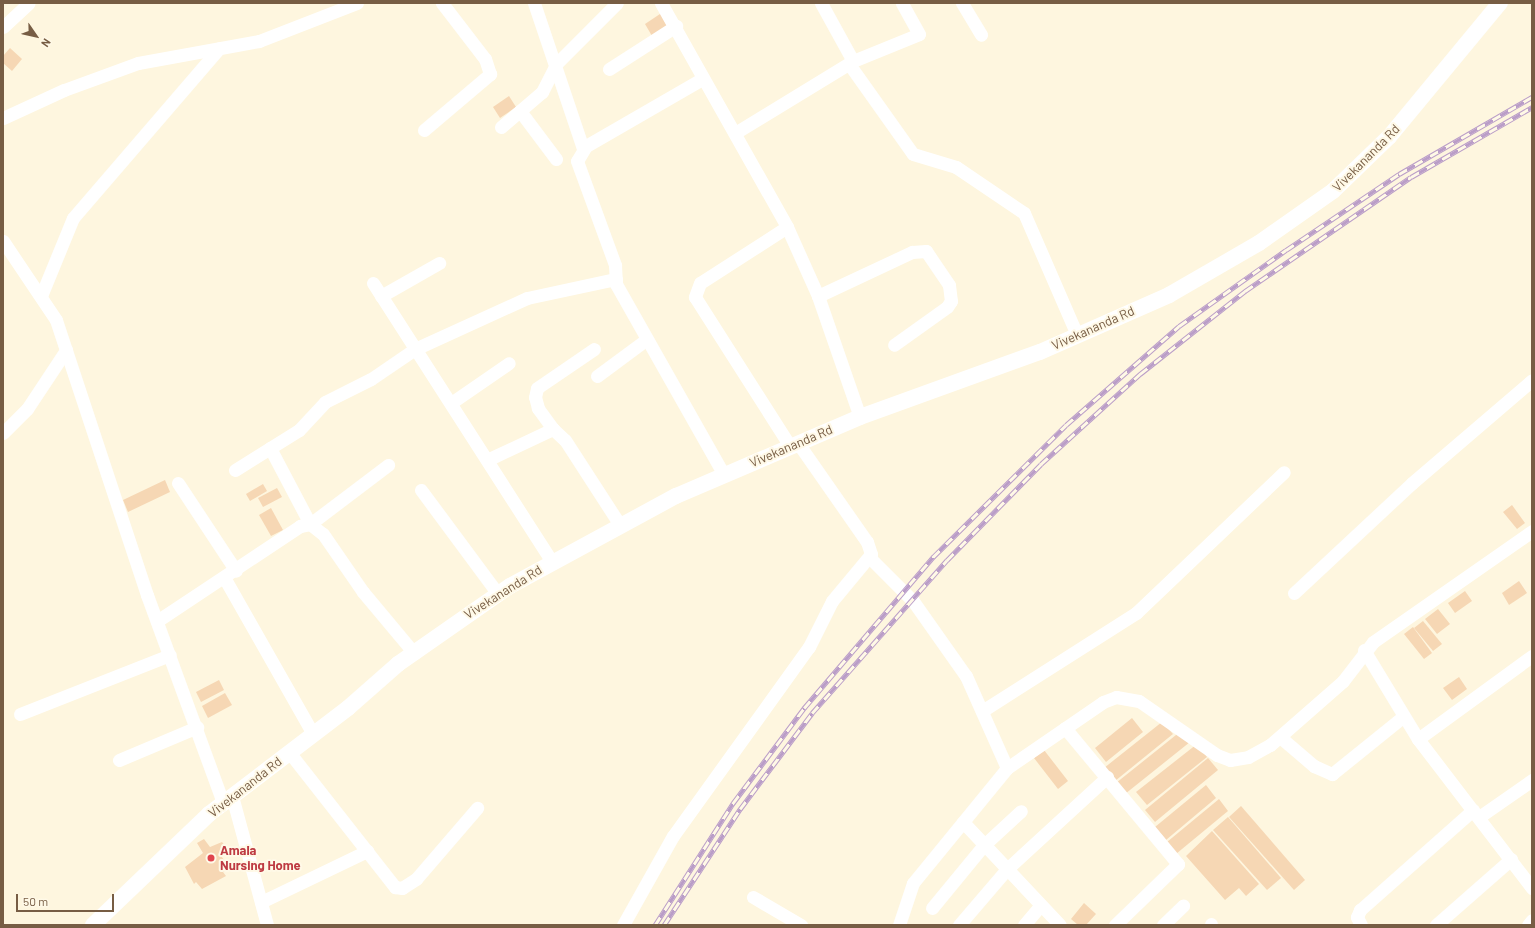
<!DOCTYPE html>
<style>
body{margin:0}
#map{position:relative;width:1535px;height:928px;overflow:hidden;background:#fef6df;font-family:Barlow,sans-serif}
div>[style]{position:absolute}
.building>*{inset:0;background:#f6d7b4}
.minor>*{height:13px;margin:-6.5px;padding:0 6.5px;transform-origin:6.5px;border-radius:6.5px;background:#fff}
.tertiary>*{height:16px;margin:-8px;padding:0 8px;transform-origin:8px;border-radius:8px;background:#fff}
.rail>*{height:4.5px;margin-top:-2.25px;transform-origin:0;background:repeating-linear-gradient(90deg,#fff9e7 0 9px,#ba9dc8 0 18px);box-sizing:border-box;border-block:1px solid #ba9dc8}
.dots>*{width:11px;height:11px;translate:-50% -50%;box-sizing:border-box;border:2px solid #fff9e7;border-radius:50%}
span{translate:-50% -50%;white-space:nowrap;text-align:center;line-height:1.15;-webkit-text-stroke:4px #fff9e7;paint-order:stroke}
.street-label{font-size:13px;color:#775d44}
.health-label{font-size:13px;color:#be3a42;font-weight:700}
.left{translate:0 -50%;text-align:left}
.frame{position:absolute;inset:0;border:4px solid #775d44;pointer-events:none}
.north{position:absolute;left:16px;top:16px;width:40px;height:40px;-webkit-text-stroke:3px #fff9e7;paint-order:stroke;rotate:124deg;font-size:11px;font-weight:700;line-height:16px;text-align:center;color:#775d44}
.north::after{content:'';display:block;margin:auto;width:14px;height:18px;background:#775d44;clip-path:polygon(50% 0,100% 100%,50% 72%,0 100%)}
.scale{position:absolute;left:16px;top:894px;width:98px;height:18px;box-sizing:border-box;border:2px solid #775d44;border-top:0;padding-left:5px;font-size:12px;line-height:14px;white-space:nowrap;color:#775d44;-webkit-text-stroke:3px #fff9e7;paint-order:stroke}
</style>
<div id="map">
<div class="building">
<div style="clip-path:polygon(663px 12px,671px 24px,652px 36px,645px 24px)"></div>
<div style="clip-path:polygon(10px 48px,22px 59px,12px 71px,3px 63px,3px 56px)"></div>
<div style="clip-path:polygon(509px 96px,516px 107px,500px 118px,493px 107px)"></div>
<div style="clip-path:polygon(165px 480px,170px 492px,128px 512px,123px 500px)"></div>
<div style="clip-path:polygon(263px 484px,267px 491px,250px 501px,246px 494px)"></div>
<div style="clip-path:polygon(277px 488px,282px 497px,263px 507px,258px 498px)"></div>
<div style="clip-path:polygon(1512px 505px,1525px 523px,1517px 529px,1503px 512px)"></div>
<div style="clip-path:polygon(271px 508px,283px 530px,271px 536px,259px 515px)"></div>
<div style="clip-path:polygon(1519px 581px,1527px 593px,1509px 605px,1502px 593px)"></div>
<div style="clip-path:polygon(1465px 591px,1472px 601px,1455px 613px,1448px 603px)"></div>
<div style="clip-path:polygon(1438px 609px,1450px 624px,1437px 634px,1425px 619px)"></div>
<div style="clip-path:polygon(1423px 621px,1442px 644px,1433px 651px,1414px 628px)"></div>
<div style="clip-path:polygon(1413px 627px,1432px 653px,1424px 659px,1404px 634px)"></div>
<div style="clip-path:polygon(1459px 677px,1467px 689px,1452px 700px,1443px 688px)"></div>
<div style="clip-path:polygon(219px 680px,224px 690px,201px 702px,196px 692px)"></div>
<div style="clip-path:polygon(225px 693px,232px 705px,208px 718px,202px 706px)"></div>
<div style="clip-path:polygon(1132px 718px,1143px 732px,1106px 762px,1095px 748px)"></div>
<div style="clip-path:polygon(1162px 722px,1173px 734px,1115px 781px,1104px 768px)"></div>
<div style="clip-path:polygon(1181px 731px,1190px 742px,1125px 794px,1116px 783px)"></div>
<div style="clip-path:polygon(1197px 744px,1207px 757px,1147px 805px,1136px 792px)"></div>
<div style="clip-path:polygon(1044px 750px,1068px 781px,1058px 789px,1034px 758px)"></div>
<div style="clip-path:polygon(1208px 758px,1218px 770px,1155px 822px,1145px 810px)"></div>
<div style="clip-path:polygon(1206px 785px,1216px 798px,1166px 840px,1155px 827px)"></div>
<div style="clip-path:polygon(1219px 799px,1228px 811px,1176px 854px,1167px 842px)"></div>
<div style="clip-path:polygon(1241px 806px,1305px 880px,1294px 890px,1229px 817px)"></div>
<div style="clip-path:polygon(1228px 817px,1281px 878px,1267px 890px,1213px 830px)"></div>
<div style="clip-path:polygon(1212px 831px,1259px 884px,1246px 896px,1239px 888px,1225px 900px,1186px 856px)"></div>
<div style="clip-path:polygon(204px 839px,210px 847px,222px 842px,226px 847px,221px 856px,230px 867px,223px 872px,226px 876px,202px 889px,196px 882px,194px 884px,185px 867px,203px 853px,197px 843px)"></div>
<div style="clip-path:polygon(1084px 903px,1096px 914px,1086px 925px,1078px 925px,1071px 919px)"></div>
</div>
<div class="minor">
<div style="left:534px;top:3px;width:154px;rotate:71.4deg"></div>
<div style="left:661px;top:3px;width:257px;rotate:60.6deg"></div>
<div style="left:787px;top:227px;width:76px;rotate:65.8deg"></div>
<div style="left:818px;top:296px;width:128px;rotate:70.9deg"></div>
<div style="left:821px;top:3px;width:66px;rotate:61.1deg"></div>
<div style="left:962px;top:3px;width:37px;rotate:59deg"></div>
<div style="left:3px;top:27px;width:35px;rotate:-43deg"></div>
<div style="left:849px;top:64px;width:110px;rotate:54.6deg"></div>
<div style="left:913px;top:154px;width:45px;rotate:16.8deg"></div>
<div style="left:956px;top:167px;width:82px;rotate:34.1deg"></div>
<div style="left:1024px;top:213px;width:133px;rotate:66.5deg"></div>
<div style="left:609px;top:69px;width:80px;rotate:-32.7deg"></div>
<div style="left:702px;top:79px;width:134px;rotate:150deg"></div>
<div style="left:586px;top:146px;width:17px;rotate:121deg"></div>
<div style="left:577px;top:161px;width:111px;rotate:69.9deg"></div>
<div style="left:615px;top:265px;width:19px;rotate:87deg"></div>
<div style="left:616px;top:284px;width:219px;rotate:60.5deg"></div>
<div style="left:520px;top:111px;width:60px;rotate:53.1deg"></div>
<div style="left:3px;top:118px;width:67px;rotate:-24.7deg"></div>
<div style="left:64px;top:90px;width:79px;rotate:-20deg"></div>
<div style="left:138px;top:63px;width:123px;rotate:-10.3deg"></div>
<div style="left:259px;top:41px;width:105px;rotate:-21.2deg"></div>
<div style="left:501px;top:127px;width:54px;rotate:-40.5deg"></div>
<div style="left:542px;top:92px;width:31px;rotate:-63deg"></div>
<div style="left:556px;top:64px;width:86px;rotate:-45deg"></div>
<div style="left:424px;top:130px;width:87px;rotate:-40.3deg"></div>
<div style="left:490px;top:74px;width:16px;rotate:-108deg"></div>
<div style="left:485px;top:59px;width:71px;rotate:-127.5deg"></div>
<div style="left:735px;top:133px;width:138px;rotate:-31.4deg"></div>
<div style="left:853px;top:61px;width:71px;rotate:-22.2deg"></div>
<div style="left:919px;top:34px;width:35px;rotate:-119deg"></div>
<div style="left:787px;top:227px;width:103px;rotate:147.2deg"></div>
<div style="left:700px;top:283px;width:15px;rotate:110deg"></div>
<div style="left:695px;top:297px;width:177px;rotate:57.5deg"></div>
<div style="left:3px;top:241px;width:95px;rotate:56.1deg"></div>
<div style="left:56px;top:320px;width:290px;rotate:71.7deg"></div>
<div style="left:147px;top:595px;width:221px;rotate:69.9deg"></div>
<div style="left:373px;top:283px;width:331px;rotate:57.3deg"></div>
<div style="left:41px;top:296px;width:84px;rotate:-67.7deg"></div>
<div style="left:73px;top:218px;width:224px;rotate:-49.3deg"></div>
<div style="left:381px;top:296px;width:67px;rotate:-29.6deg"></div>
<div style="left:818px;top:296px;width:104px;rotate:-25.1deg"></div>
<div style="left:912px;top:252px;width:14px;rotate:-4deg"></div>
<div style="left:926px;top:251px;width:41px;rotate:55.9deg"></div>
<div style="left:949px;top:285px;width:16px;rotate:83deg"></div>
<div style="left:951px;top:301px;width:7px;rotate:124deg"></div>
<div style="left:947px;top:307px;width:65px;rotate:144.4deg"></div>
<div style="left:597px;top:376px;width:62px;rotate:-36.5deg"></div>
<div style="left:451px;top:403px;width:70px;rotate:-34.6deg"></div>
<div style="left:553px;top:429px;width:26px;rotate:-126deg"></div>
<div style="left:538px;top:408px;width:11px;rotate:-105deg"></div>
<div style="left:535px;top:397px;width:9px;rotate:-77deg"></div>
<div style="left:537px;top:388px;width:69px;rotate:-34.4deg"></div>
<div style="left:3px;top:433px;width:34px;rotate:-45deg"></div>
<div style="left:27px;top:409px;width:71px;rotate:-56.5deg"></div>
<div style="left:270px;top:448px;width:86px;rotate:62.2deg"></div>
<div style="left:310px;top:524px;width:98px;rotate:-37.1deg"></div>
<div style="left:487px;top:460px;width:73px;rotate:-25.2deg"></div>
<div style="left:553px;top:429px;width:16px;rotate:43deg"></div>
<div style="left:565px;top:440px;width:101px;rotate:57.1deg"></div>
<div style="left:235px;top:470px;width:75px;rotate:-32deg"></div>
<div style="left:299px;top:430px;width:38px;rotate:-47deg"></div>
<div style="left:325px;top:402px;width:51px;rotate:-26.6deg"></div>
<div style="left:371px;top:379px;width:53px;rotate:-34.3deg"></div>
<div style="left:415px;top:349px;width:123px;rotate:-24.5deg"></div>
<div style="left:527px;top:298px;width:91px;rotate:-12.1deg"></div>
<div style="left:178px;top:483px;width:105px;rotate:56.6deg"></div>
<div style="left:421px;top:490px;width:129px;rotate:53.5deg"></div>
<div style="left:870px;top:558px;width:61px;rotate:45deg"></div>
<div style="left:913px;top:601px;width:92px;rotate:54.8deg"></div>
<div style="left:966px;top:676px;width:101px;rotate:66deg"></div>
<div style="left:225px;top:579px;width:178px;rotate:60.4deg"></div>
<div style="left:1294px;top:593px;width:161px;rotate:-43deg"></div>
<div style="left:1412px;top:483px;width:158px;rotate:-40.6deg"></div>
<div style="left:157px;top:621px;width:172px;rotate:-33.6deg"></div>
<div style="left:300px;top:526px;width:10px;rotate:-11deg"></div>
<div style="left:310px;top:524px;width:16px;rotate:38deg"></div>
<div style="left:323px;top:534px;width:70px;rotate:55.4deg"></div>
<div style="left:363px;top:592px;width:80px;rotate:50.1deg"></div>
<div style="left:1364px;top:650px;width:104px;rotate:58.8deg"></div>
<div style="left:1418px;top:739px;width:188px;rotate:52.6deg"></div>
<div style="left:982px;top:711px;width:183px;rotate:-32.5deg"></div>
<div style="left:1136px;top:613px;width:204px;rotate:-43.6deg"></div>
<div style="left:20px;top:714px;width:161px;rotate:-21.5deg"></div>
<div style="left:1065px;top:728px;width:177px;rotate:50.3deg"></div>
<div style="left:1178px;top:864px;width:88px;rotate:135.9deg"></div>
<div style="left:1280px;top:737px;width:45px;rotate:40.5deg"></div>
<div style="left:1314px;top:766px;width:20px;rotate:24deg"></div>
<div style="left:1332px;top:774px;width:92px;rotate:-38.9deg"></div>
<div style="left:1418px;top:739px;width:141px;rotate:-36.1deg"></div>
<div style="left:289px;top:752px;width:172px;rotate:51.9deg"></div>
<div style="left:395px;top:887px;width:7px;rotate:8deg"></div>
<div style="left:402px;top:888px;width:17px;rotate:-33deg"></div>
<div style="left:416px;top:879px;width:94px;rotate:-49.3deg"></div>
<div style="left:119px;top:760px;width:85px;rotate:-22.9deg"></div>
<div style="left:232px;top:796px;width:134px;rotate:74.8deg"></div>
<div style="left:1479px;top:817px;width:65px;rotate:-34.9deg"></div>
<div style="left:963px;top:822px;width:141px;rotate:46.7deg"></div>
<div style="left:753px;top:897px;width:56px;rotate:30.3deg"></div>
<div style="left:261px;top:902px;width:118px;rotate:-25.7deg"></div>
<div style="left:932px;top:908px;width:82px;rotate:-50.5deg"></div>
<div style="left:984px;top:845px;width:50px;rotate:-42.6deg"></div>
<div style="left:623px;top:925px;width:102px;rotate:-60.7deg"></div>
<div style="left:673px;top:836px;width:233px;rotate:-54.3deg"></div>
<div style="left:809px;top:647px;width:51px;rotate:-63.4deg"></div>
<div style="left:832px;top:601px;width:61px;rotate:-50.3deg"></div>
<div style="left:871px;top:554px;width:13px;rotate:-108deg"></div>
<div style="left:867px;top:542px;width:121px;rotate:-124.9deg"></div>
<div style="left:899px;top:925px;width:44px;rotate:-71.6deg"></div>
<div style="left:913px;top:883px;width:149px;rotate:-50.7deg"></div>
<div style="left:1007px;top:768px;width:116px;rotate:-34.5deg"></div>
<div style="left:1103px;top:702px;width:14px;rotate:-21deg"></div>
<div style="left:1116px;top:697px;width:23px;rotate:10deg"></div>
<div style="left:1139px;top:701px;width:95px;rotate:34.7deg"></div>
<div style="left:1217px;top:755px;width:14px;rotate:21deg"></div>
<div style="left:1230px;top:760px;width:18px;rotate:-9deg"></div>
<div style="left:1248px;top:757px;width:25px;rotate:-29deg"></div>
<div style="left:1270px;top:745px;width:97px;rotate:-41.2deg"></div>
<div style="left:1343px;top:681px;width:49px;rotate:-52.4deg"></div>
<div style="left:1373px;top:642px;width:194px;rotate:-34.9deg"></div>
<div style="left:959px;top:925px;width:74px;rotate:-49.4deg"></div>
<div style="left:1007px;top:869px;width:136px;rotate:-42.6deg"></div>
<div style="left:1024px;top:925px;width:26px;rotate:-50deg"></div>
<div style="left:1163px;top:925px;width:28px;rotate:-44deg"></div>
<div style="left:1211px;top:925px;width:1px;rotate:-90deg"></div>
<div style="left:1361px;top:925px;width:9px;rotate:-117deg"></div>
<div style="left:1357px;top:917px;width:8px;rotate:-67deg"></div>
<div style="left:1360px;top:910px;width:151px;rotate:-41.5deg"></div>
<div style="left:1436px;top:925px;width:100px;rotate:-41.3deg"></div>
<div style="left:1528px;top:925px;width:6px;rotate:-51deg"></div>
</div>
<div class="tertiary">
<div style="left:93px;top:925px;width:161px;rotate:-43.7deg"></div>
<div style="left:209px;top:814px;width:175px;rotate:-37.3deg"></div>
<div style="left:348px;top:708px;width:67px;rotate:-41.3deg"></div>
<div style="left:398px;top:664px;width:136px;rotate:-34.9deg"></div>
<div style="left:510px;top:586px;width:189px;rotate:-28.5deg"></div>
<div style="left:676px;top:496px;width:200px;rotate:-23.2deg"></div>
<div style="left:860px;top:417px;width:191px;rotate:-19.9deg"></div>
<div style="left:1040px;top:352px;width:141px;rotate:-23.8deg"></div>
<div style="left:1169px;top:295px;width:104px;rotate:-30deg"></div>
<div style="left:1259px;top:243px;width:90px;rotate:-35.1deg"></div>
<div style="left:1333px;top:191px;width:78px;rotate:-44deg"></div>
<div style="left:1389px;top:137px;width:174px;rotate:-50.4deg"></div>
</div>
<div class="rail">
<div style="left:655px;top:925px;width:145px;rotate:-57.4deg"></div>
<div style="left:733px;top:803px;width:119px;rotate:-53.2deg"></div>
<div style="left:804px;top:708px;width:199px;rotate:-49.5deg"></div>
<div style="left:933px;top:557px;width:187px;rotate:-44.8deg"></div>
<div style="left:1066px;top:425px;width:150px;rotate:-41.2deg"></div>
<div style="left:1179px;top:326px;width:131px;rotate:-35.4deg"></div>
<div style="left:1286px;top:250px;width:136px;rotate:-33.9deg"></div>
<div style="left:1399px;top:174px;width:154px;rotate:-30.1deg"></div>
<div style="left:664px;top:925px;width:139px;rotate:-56.8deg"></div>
<div style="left:740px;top:809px;width:120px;rotate:-53.1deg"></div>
<div style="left:812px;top:713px;width:204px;rotate:-48.6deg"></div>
<div style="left:947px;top:560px;width:134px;rotate:-45.6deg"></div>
<div style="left:1041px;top:464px;width:134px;rotate:-42.3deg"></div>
<div style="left:1140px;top:374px;width:134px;rotate:-38.3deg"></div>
<div style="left:1245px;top:291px;width:201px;rotate:-34.5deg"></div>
<div style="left:1411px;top:177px;width:140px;rotate:-30deg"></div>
</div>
<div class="dots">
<div style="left:211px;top:858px;background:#e0444e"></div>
</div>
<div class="street-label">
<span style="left:1366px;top:158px;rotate:-45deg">Vivekananda Rd</span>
<span style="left:1093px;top:328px;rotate:-24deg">Vivekananda Rd</span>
<span style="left:791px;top:446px;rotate:-23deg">Vivekananda Rd</span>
<span style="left:503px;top:592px;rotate:-32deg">Vivekananda Rd</span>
<span style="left:245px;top:787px;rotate:-38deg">Vivekananda Rd</span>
</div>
<div class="health-label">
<span class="left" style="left:220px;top:858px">Amala<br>Nursing Home</span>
</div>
<div class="frame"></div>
<div class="north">N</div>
<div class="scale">50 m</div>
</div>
